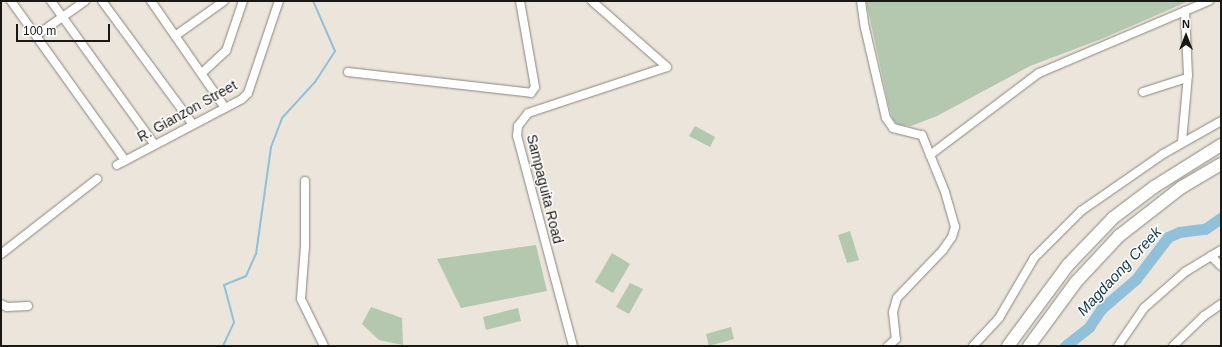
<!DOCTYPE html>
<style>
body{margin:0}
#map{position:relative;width:1222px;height:347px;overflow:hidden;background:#ebe5db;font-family:Arial,sans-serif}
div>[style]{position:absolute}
.green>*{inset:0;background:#b3c8af}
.stream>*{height:2px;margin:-1px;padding:0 1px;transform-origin:1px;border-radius:1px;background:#90c0da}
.river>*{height:11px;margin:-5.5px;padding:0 5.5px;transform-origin:5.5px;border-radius:5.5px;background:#90c0da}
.roads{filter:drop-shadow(0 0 1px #8a847c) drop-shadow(0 0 1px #8a847c)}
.minor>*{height:8px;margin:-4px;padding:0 4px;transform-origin:4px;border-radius:4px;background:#fff}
.highway>*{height:12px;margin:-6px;padding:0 6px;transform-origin:6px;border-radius:6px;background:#fff}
span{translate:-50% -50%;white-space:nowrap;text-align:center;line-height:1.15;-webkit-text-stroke:3px #fff;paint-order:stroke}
.street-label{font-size:14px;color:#1a1814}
.water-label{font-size:15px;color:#0d374a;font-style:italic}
.frame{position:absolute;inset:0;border:2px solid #1a1814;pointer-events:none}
.north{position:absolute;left:1166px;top:16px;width:40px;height:40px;-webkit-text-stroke:3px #fff;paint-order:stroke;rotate:0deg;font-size:11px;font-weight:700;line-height:16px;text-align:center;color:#1a1814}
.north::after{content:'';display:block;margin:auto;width:14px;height:18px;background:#1a1814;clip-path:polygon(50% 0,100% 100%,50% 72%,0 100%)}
.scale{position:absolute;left:16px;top:24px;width:94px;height:18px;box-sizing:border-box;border:2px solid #1a1814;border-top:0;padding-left:5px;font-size:12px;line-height:14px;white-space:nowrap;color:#1a1814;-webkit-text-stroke:3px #fff;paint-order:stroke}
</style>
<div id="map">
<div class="green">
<div style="clip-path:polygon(866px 1px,1189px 1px,1104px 38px,1030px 66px,937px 116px,911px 126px,899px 125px,893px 120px,889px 107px)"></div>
<div style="clip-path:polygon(695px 126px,715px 137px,710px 147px,689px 136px)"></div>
<div style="clip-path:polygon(850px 231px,859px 260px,847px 263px,838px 235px)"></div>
<div style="clip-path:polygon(536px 245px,547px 291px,461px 308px,437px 259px)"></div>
<div style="clip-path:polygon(612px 253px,630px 264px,613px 293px,595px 282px)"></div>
<div style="clip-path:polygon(630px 283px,643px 289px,629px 314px,616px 307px)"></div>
<div style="clip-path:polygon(371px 307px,402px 318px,403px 345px,379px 340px,362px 324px)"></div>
<div style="clip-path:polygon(518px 308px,521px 321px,486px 330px,483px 317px)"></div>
<div style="clip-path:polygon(731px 327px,734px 339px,709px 346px,706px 334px)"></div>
</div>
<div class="stream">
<div style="left:223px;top:346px;width:26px;rotate:-65deg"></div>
<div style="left:234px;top:322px;width:38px;rotate:-105deg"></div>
<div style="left:224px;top:285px;width:24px;rotate:-22deg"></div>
<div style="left:246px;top:276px;width:24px;rotate:-66deg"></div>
<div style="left:256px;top:254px;width:108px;rotate:-82deg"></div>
<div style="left:271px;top:147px;width:31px;rotate:-69deg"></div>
<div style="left:282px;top:118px;width:49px;rotate:-47.5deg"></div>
<div style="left:315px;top:82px;width:37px;rotate:-57deg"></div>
<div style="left:335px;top:51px;width:55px;rotate:-113.7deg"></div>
</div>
<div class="river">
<div style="left:1065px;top:346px;width:31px;rotate:-38deg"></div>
<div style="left:1089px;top:327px;width:22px;rotate:-56deg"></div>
<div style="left:1101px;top:309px;width:46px;rotate:-40.6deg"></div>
<div style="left:1136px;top:279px;width:53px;rotate:-52.7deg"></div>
<div style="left:1168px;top:237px;width:12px;rotate:-24deg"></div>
<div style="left:1179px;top:232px;width:26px;rotate:-7deg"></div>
<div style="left:1205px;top:229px;width:19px;rotate:-35deg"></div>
</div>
<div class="roads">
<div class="minor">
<div style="left:11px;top:1px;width:196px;rotate:54.4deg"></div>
<div style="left:51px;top:1px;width:176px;rotate:54.2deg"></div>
<div style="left:102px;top:1px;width:152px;rotate:53.6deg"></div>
<div style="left:151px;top:1px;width:130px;rotate:55.3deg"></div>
<div style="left:861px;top:1px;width:27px;rotate:82deg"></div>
<div style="left:865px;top:28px;width:92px;rotate:76.9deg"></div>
<div style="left:886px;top:118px;width:12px;rotate:55deg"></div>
<div style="left:893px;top:128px;width:30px;rotate:14deg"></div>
<div style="left:922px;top:135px;width:61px;rotate:68deg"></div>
<div style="left:945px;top:192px;width:36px;rotate:74deg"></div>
<div style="left:955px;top:227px;width:10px;rotate:107deg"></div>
<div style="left:952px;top:237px;width:16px;rotate:125deg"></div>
<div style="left:943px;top:250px;width:66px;rotate:133.8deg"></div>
<div style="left:897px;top:298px;width:15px;rotate:106deg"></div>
<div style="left:893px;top:312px;width:27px;rotate:84deg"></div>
<div style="left:896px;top:339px;width:11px;rotate:139deg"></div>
<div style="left:37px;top:35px;width:59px;rotate:-35.3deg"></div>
<div style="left:175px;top:36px;width:60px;rotate:-35.5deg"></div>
<div style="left:348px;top:72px;width:184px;rotate:6.5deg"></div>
<div style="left:531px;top:93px;width:7px;rotate:-56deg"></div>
<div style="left:535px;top:87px;width:87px;rotate:-99.9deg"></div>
<div style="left:202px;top:73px;width:33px;rotate:-43deg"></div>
<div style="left:226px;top:51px;width:53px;rotate:-71.2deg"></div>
<div style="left:1143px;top:92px;width:46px;rotate:-17.7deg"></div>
<div style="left:1182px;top:142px;width:67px;rotate:-84.9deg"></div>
<div style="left:1188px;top:75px;width:64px;rotate:-92.7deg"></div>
<div style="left:930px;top:155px;width:136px;rotate:-37deg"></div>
<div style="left:1039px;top:73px;width:185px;rotate:-23deg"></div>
<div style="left:117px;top:165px;width:141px;rotate:-27.8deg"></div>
<div style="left:242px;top:99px;width:8px;rotate:-45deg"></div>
<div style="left:248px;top:93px;width:97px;rotate:-71.4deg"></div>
<div style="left:305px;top:181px;width:65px;rotate:90deg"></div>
<div style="left:305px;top:246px;width:53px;rotate:94.3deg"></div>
<div style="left:301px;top:299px;width:52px;rotate:63.9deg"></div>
<div style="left:1px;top:254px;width:122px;rotate:-38deg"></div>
<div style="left:1211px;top:256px;width:14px;rotate:45deg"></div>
<div style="left:1px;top:304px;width:7px;rotate:27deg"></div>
<div style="left:7px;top:307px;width:21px;rotate:-3deg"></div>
<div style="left:573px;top:346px;width:217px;rotate:-104.9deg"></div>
<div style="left:517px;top:136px;width:10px;rotate:-84deg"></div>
<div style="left:518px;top:126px;width:16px;rotate:-52deg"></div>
<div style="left:528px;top:113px;width:146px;rotate:-18.3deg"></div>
<div style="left:667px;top:67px;width:100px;rotate:-138.7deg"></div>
<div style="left:973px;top:346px;width:38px;rotate:-47deg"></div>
<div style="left:999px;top:318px;width:69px;rotate:-59.7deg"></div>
<div style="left:1034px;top:258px;width:66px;rotate:-45deg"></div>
<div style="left:1081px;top:211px;width:100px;rotate:-34.8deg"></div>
<div style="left:1163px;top:154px;width:67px;rotate:-29.6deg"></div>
<div style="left:1118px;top:346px;width:46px;rotate:-55.6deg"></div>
<div style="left:1144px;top:308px;width:55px;rotate:-41.3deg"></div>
<div style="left:1185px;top:272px;width:42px;rotate:-31.4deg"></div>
<div style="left:1173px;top:346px;width:43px;rotate:-44.1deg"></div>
<div style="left:1204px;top:316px;width:21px;rotate:-35deg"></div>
</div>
<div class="highway">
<div style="left:1008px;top:346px;width:101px;rotate:-53.5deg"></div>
<div style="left:1068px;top:265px;width:65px;rotate:-46.2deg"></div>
<div style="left:1113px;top:218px;width:51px;rotate:-37.1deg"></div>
<div style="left:1154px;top:187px;width:79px;rotate:-32.1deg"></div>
<div style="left:1029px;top:346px;width:79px;rotate:-53.7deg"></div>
<div style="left:1076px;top:282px;width:63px;rotate:-46.9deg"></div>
<div style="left:1119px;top:236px;width:80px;rotate:-37.9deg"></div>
<div style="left:1182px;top:187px;width:45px;rotate:-30.5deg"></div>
</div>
</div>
<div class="street-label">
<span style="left:187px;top:111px;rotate:-29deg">R. Gianzon Street</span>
<span style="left:545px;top:189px;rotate:76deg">Sampaguita Road</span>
</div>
<div class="water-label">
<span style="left:1119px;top:271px;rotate:-47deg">Magdaong Creek</span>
</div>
<div class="frame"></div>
<div class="north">N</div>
<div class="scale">100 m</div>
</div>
